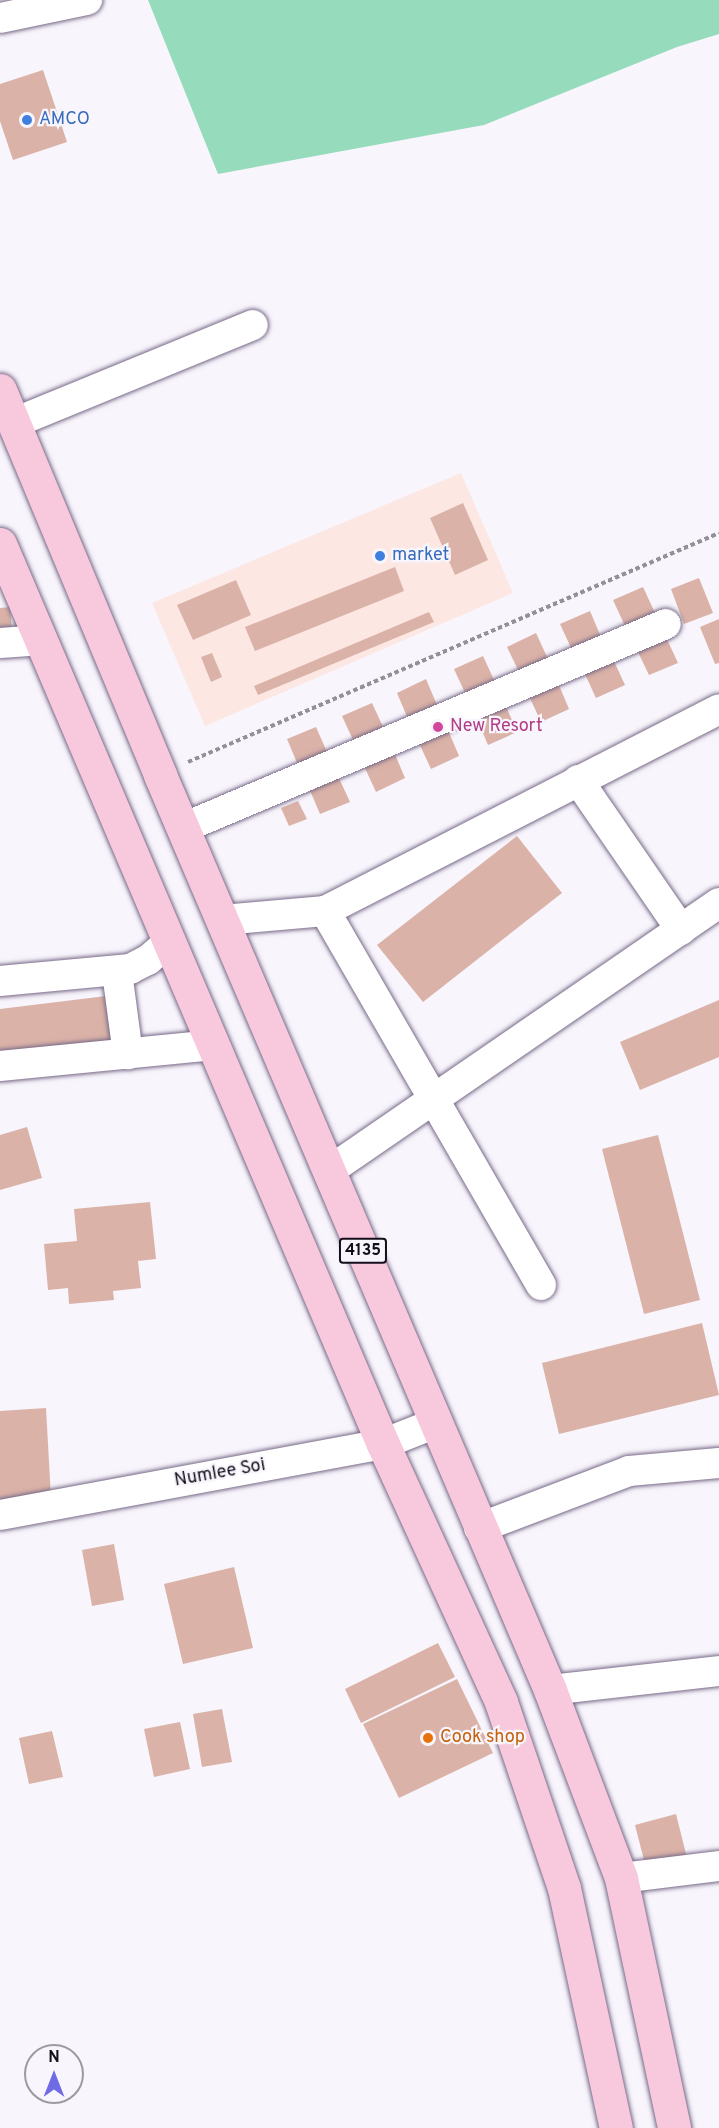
<!DOCTYPE html>
<style>
body{margin:0}
#map{position:relative;width:719px;height:2128px;overflow:hidden;background:#f8f5fc;font-family:Overpass,sans-serif}
div>[style]{position:absolute}
.commercial>*{inset:0;background:#fce7e3}
.green>*{inset:0;background:#97dbbd}
.building>*{inset:0;background:#dab2a7}
.path>*{height:4px;margin-top:-2px;transform-origin:0;background:repeating-linear-gradient(90deg,#949099 0 4.5px,transparent 0 7.5px)}
.roads{filter:drop-shadow(0 0 2px #786a88) drop-shadow(0 0 2px #786a88)}
.minor>*{height:30px;margin:-15px;padding:0 15px;transform-origin:15px;border-radius:15px;background:#fff}
.major>*{height:33px;margin:-16.5px;padding:0 16.5px;transform-origin:16.5px;border-radius:16.5px;background:#f8c9dd}
.dots>*{width:16px;height:16px;translate:-50% -50%;box-sizing:border-box;border:3px solid #f8f5fc;border-radius:50%}
span{translate:-50% -50%;white-space:nowrap;text-align:center;line-height:1.15;-webkit-text-stroke:4.5px #f8f5fc;paint-order:stroke}
.shield-label span{padding:2px 4px;background:#f8f5fc;border:2px solid;border-radius:4px;-webkit-text-stroke-width:0}
.shield-label{font-size:16px;color:#150f1b;font-weight:700}
.shop-label{font-size:18px;color:#366cbe}
.left{translate:0 -50%;text-align:left}
.hotel-label{font-size:18px;color:#b23c85}
.street-label{font-size:18px;color:#150f1b}
.food-label{font-size:18px;color:#c56008}
.north{position:absolute;left:24px;top:2044px;width:60px;height:60px;box-sizing:border-box;background:#f8f5fc;border:2px solid #9d99a2;border-radius:50%;rotate:0deg;font-size:16px;font-weight:700;line-height:24px;text-align:center;color:#150f1b}
.north::after{content:'';display:block;margin:auto;width:21px;height:27px;background:#6f6be5;clip-path:polygon(50% 0,100% 100%,50% 72%,0 100%)}
</style>
<div id="map">
<div class="commercial">
<div style="clip-path:polygon(461px 473px,513px 593px,205px 726px,152px 603px)"></div>
</div>
<div class="green">
<div style="clip-path:polygon(148px 0,719px 0,719px 34px,677px 47px,484px 125px,218px 174px)"></div>
</div>
<div class="building">
<div style="clip-path:polygon(43px 70px,67px 142px,13px 160px,0 121px,0 84px)"></div>
<div style="clip-path:polygon(463px 503px,488px 560px,455px 575px,430px 518px)"></div>
<div style="clip-path:polygon(395px 567px,404px 591px,255px 651px,245px 627px)"></div>
<div style="clip-path:polygon(699px 578px,713px 613px,684px 624px,671px 589px)"></div>
<div style="clip-path:polygon(236px 580px,251px 615px,193px 640px,177px 605px)"></div>
<div style="clip-path:polygon(643px 587px,655px 613px,625px 626px,613px 600px)"></div>
<div style="clip-path:polygon(10px 607px,12px 630px,0 631px,0 608px)"></div>
<div style="clip-path:polygon(590px 611px,601px 637px,572px 650px,560px 624px)"></div>
<div style="clip-path:polygon(429px 612px,434px 622px,258px 695px,254px 686px)"></div>
<div style="clip-path:polygon(719px 619px,719px 663px,715px 664px,700px 627px)"></div>
<div style="clip-path:polygon(536px 633px,548px 659px,519px 672px,507px 647px)"></div>
<div style="clip-path:polygon(666px 637px,678px 663px,649px 675px,637px 650px)"></div>
<div style="clip-path:polygon(212px 653px,222px 677px,211px 682px,201px 657px)"></div>
<div style="clip-path:polygon(483px 656px,495px 682px,466px 695px,454px 669px)"></div>
<div style="clip-path:polygon(613px 659px,625px 685px,596px 698px,584px 672px)"></div>
<div style="clip-path:polygon(426px 679px,437px 705px,408px 719px,397px 693px)"></div>
<div style="clip-path:polygon(558px 683px,569px 709px,541px 722px,529px 696px)"></div>
<div style="clip-path:polygon(372px 703px,384px 729px,354px 742px,342px 716px)"></div>
<div style="clip-path:polygon(506px 706px,517px 732px,488px 745px,477px 719px)"></div>
<div style="clip-path:polygon(316px 727px,327px 752px,298px 765px,287px 739px)"></div>
<div style="clip-path:polygon(448px 730px,459px 756px,431px 769px,419px 743px)"></div>
<div style="clip-path:polygon(394px 752px,405px 778px,376px 792px,364px 766px)"></div>
<div style="clip-path:polygon(338px 776px,350px 802px,320px 814px,309px 788px)"></div>
<div style="clip-path:polygon(298px 801px,307px 819px,289px 826px,281px 808px)"></div>
<div style="clip-path:polygon(517px 836px,562px 893px,423px 1002px,377px 945px)"></div>
<div style="clip-path:polygon(106px 996px,111px 1041px,0 1055px,0 1009px)"></div>
<div style="clip-path:polygon(719px 1000px,719px 1057px,640px 1090px,620px 1042px)"></div>
<div style="clip-path:polygon(27px 1127px,42px 1178px,0 1190px,0 1135px)"></div>
<div style="clip-path:polygon(658px 1135px,700px 1300px,644px 1314px,602px 1149px)"></div>
<div style="clip-path:polygon(150px 1202px,156px 1259px,138px 1261px,141px 1288px,113px 1291px,114px 1300px,69px 1304px,68px 1288px,48px 1290px,44px 1244px,77px 1241px,74px 1209px)"></div>
<div style="clip-path:polygon(702px 1323px,719px 1395px,559px 1434px,542px 1363px)"></div>
<div style="clip-path:polygon(46px 1408px,51px 1498px,0 1501px,0 1411px)"></div>
<div style="clip-path:polygon(114px 1544px,124px 1600px,92px 1606px,82px 1550px)"></div>
<div style="clip-path:polygon(234px 1567px,253px 1648px,183px 1664px,164px 1584px)"></div>
<div style="clip-path:polygon(438px 1643px,455px 1677px,361px 1723px,345px 1689px)"></div>
<div style="clip-path:polygon(457px 1679px,493px 1753px,399px 1798px,363px 1724px)"></div>
<div style="clip-path:polygon(222px 1709px,232px 1762px,202px 1767px,193px 1714px)"></div>
<div style="clip-path:polygon(180px 1722px,190px 1769px,154px 1777px,144px 1729px)"></div>
<div style="clip-path:polygon(52px 1731px,63px 1777px,29px 1784px,19px 1738px)"></div>
<div style="clip-path:polygon(676px 1814px,687px 1858px,646px 1868px,635px 1825px)"></div>
</div>
<div class="path">
<div style="left:188px;top:762px;width:578px;rotate:-23.33deg"></div>
</div>
<div class="roads">
<div class="minor">
<div style="left:0;top:18px;width:89px;rotate:-11.7deg"></div>
<div style="left:14px;top:423px;width:258px;rotate:-22.3deg"></div>
<div style="left:0;top:643px;width:42px;rotate:-4.1deg"></div>
<div style="left:578px;top:780px;width:182px;rotate:55.5deg"></div>
<div style="left:183px;top:828px;width:524px;rotate:-22.9deg"></div>
<div style="left:325px;top:911px;width:432px;rotate:60deg"></div>
<div style="left:223px;top:920px;width:102px;rotate:-5deg"></div>
<div style="left:325px;top:911px;width:443px;rotate:-27.1deg"></div>
<div style="left:117px;top:972px;width:83px;rotate:82.4deg"></div>
<div style="left:0;top:981px;width:131px;rotate:-5.3deg"></div>
<div style="left:130px;top:969px;width:20px;rotate:-27deg"></div>
<div style="left:148px;top:960px;width:29px;rotate:-41deg"></div>
<div style="left:0;top:1066px;width:215px;rotate:-5.6deg"></div>
<div style="left:329px;top:1171px;width:473px;rotate:-34.5deg"></div>
<div style="left:0;top:1515px;width:390px;rotate:-10.5deg"></div>
<div style="left:383px;top:1444px;width:57px;rotate:-21.6deg"></div>
<div style="left:479px;top:1528px;width:160px;rotate:-20.8deg"></div>
<div style="left:629px;top:1471px;width:90px;rotate:-5.1deg"></div>
<div style="left:550px;top:1690px;width:170px;rotate:-6.4deg"></div>
<div style="left:621px;top:1878px;width:99px;rotate:-7deg"></div>
</div>
<div class="major">
<div style="left:0;top:390px;width:417px;rotate:67.4deg"></div>
<div style="left:160px;top:775px;width:995px;rotate:66.91deg"></div>
<div style="left:550px;top:1690px;width:201px;rotate:69.3deg"></div>
<div style="left:621px;top:1878px;width:256px;rotate:78deg"></div>
<div style="left:0;top:544px;width:978px;rotate:66.95deg"></div>
<div style="left:383px;top:1444px;width:284px;rotate:65.4deg"></div>
<div style="left:501px;top:1702px;width:196px;rotate:71.3deg"></div>
<div style="left:564px;top:1888px;width:246px;rotate:77.8deg"></div>
</div>
</div>
<div class="dots">
<div style="left:27px;top:120px;background:#3f7fe0"></div>
<div style="left:380px;top:556px;background:#3f7fe0"></div>
<div style="left:438px;top:727px;background:#d1479c"></div>
<div style="left:428px;top:1738px;background:#e8710a"></div>
</div>
<div class="shield-label">
<span style="left:363px;top:1251px">4135</span>
</div>
<div class="shop-label">
<span class="left" style="left:39px;top:120px">AMCO</span>
<span class="left" style="left:392px;top:556px">market</span>
</div>
<div class="hotel-label">
<span class="left" style="left:450px;top:727px">New Resort</span>
</div>
<div class="street-label">
<span style="left:220px;top:1474px;rotate:-10deg">Numlee Soi</span>
</div>
<div class="food-label">
<span class="left" style="left:440px;top:1738px">Cook shop</span>
</div>
<div class="north">N</div>
</div>
